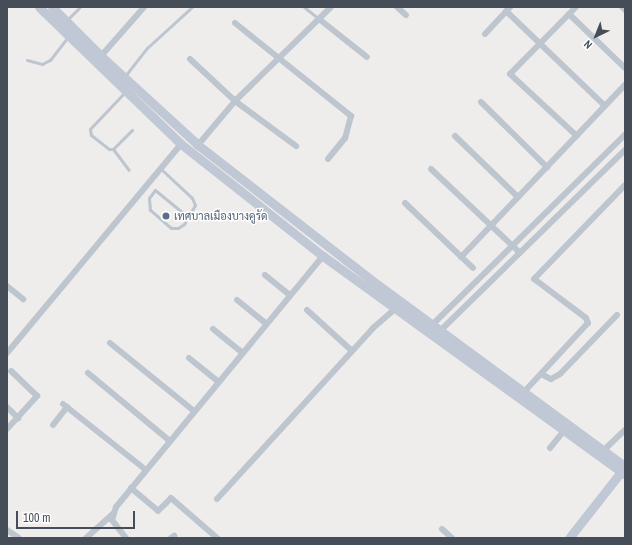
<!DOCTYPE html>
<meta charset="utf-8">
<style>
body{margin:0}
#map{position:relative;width:632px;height:545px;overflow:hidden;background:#efecec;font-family:"Archivo Narrow",Sarabun,sans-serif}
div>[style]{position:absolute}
.lane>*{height:3px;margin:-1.5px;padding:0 1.5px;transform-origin:1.5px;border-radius:1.5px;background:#bdc5ce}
.street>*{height:6px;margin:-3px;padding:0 3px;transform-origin:3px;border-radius:3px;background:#bdc5ce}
.secondary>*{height:9px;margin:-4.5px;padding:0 4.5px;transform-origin:4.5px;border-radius:4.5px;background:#bfc8d4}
.dots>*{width:11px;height:11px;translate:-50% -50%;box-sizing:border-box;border:2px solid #fff;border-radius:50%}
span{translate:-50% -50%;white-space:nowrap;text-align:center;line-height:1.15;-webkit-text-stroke:3px #fff;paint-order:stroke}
.service-label{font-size:11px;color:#4e5e75}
.left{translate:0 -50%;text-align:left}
.frame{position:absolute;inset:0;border:8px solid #454e58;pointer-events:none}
.north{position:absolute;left:576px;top:16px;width:40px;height:40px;-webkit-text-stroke:3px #fff;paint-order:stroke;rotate:223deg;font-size:11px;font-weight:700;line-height:16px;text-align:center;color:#454e58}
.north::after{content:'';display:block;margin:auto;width:14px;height:18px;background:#454e58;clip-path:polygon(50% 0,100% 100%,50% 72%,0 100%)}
.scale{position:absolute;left:16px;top:511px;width:119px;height:18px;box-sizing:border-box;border:2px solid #454e58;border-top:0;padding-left:5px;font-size:12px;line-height:14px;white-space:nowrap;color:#454e58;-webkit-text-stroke:3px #fff;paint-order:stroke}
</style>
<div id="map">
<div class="lane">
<div style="left:304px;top:7px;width:19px;rotate:39deg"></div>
<div style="left:67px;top:20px;width:18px;rotate:-45deg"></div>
<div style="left:27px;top:60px;width:16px;rotate:15deg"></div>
<div style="left:42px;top:64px;width:9px;rotate:-27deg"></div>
<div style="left:50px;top:60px;width:28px;rotate:-52deg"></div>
<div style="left:125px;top:76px;width:36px;rotate:-52deg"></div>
<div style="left:147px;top:48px;width:61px;rotate:-42.3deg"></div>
<div style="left:125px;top:92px;width:51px;rotate:133.4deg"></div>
<div style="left:90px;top:129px;width:6px;rotate:81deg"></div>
<div style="left:91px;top:135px;width:23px;rotate:38deg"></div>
<div style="left:109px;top:149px;width:4px"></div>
<div style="left:113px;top:149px;width:27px;rotate:-45deg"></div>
<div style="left:113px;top:149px;width:26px;rotate:53deg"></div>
<div style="left:161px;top:169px;width:42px;rotate:43.1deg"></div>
<div style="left:192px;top:198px;width:8px;rotate:67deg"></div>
<div style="left:195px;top:205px;width:14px;rotate:120deg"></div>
<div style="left:188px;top:217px;width:8px;rotate:120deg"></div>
<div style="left:184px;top:224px;width:7px;rotate:146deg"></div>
<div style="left:178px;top:228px;width:7px;rotate:180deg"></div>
<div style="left:171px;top:228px;width:28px;rotate:-139deg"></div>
<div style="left:150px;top:210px;width:12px;rotate:-95deg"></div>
<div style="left:149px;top:198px;width:10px;rotate:-53deg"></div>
<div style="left:155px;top:190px;width:43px;rotate:39.3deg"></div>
</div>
<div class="street">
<div style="left:397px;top:7px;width:12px;rotate:42deg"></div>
<div style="left:576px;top:7px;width:94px;rotate:134.6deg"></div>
<div style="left:510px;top:74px;width:91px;rotate:42.8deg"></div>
<div style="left:622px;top:7px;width:4px;rotate:45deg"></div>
<div style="left:506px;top:11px;width:137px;rotate:43.8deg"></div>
<div style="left:569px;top:14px;width:78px;rotate:44deg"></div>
<div style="left:319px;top:19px;width:61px;rotate:38.4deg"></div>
<div style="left:235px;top:23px;width:149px;rotate:38.7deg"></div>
<div style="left:351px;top:116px;width:23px;rotate:105deg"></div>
<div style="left:345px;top:138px;width:27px;rotate:129deg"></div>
<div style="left:485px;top:34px;width:37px;rotate:-47deg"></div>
<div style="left:101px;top:56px;width:65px;rotate:-48.7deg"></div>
<div style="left:190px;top:59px;width:62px;rotate:43deg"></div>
<div style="left:235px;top:101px;width:76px;rotate:36.4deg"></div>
<div style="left:481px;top:102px;width:93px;rotate:44.6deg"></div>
<div style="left:455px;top:136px;width:88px;rotate:44.1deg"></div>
<div style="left:198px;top:145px;width:57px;rotate:-49.9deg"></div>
<div style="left:235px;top:101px;width:134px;rotate:-44.4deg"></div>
<div style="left:431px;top:169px;width:122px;rotate:43.3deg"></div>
<div style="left:405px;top:203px;width:94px;rotate:43.7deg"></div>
<div style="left:461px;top:257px;width:238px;rotate:-46.4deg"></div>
<div style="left:265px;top:275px;width:32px;rotate:39deg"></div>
<div style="left:7px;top:286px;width:21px;rotate:39deg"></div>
<div style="left:237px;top:300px;width:38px;rotate:39deg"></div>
<div style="left:307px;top:310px;width:61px;rotate:42.3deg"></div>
<div style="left:432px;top:325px;width:271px;rotate:-44.6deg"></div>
<div style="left:213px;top:329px;width:38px;rotate:39deg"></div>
<div style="left:440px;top:331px;width:259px;rotate:-44.4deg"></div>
<div style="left:110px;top:343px;width:108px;rotate:39deg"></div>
<div style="left:7px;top:353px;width:272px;rotate:-50.2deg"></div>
<div style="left:189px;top:358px;width:38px;rotate:39deg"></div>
<div style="left:88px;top:373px;width:107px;rotate:39.7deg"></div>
<div style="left:543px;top:375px;width:9px;rotate:27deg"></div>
<div style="left:551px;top:379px;width:10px;rotate:-29deg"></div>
<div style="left:560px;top:374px;width:82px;rotate:-46deg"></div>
<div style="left:524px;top:392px;width:94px;rotate:-47.2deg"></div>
<div style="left:588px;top:323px;width:5px;rotate:-112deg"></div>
<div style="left:586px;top:318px;width:65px;rotate:-143.1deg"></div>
<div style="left:534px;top:279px;width:131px;rotate:-45.9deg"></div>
<div style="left:63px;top:404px;width:106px;rotate:38.5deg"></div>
<div style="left:7px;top:407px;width:16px;rotate:45deg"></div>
<div style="left:53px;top:425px;width:23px;rotate:-52deg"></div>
<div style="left:7px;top:429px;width:45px;rotate:-47.7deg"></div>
<div style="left:37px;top:396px;width:36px;rotate:-136deg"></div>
<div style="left:550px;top:448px;width:22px;rotate:-51deg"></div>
<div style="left:604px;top:450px;width:29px;rotate:-44deg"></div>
<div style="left:131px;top:488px;width:35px;rotate:40deg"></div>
<div style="left:158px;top:511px;width:18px;rotate:-45deg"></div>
<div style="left:171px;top:498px;width:61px;rotate:41deg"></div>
<div style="left:217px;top:499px;width:231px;rotate:-47.6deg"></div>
<div style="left:373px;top:328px;width:29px;rotate:-41deg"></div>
<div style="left:442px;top:529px;width:13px;rotate:42deg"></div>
<div style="left:7px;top:530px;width:14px;rotate:34deg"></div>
<div style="left:86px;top:538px;width:36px;rotate:-42deg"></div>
<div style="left:126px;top:538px;width:23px;rotate:-128deg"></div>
<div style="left:112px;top:520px;width:14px;rotate:-73deg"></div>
<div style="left:116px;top:507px;width:325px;rotate:-50.5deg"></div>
<div style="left:171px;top:538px;width:4px;rotate:-34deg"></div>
</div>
<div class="secondary">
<div style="left:39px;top:7px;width:197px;rotate:44deg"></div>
<div style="left:181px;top:144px;width:181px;rotate:38.3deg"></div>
<div style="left:323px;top:256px;width:373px;rotate:35.9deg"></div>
<div style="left:52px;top:7px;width:69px;rotate:45deg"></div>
<div style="left:101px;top:56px;width:132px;rotate:42.5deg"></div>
<div style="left:198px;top:145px;width:218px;rotate:37.9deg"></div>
<div style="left:370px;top:279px;width:316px;rotate:36.3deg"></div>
<div style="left:569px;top:538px;width:89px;rotate:-51.8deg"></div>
</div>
<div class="dots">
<div style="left:166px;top:216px;background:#5c6f8a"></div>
</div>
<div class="service-label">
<span class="left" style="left:174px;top:216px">เทศบาลเมืองบางคูรัด</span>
</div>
<div class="frame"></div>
<div class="north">N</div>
<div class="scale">100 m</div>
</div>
